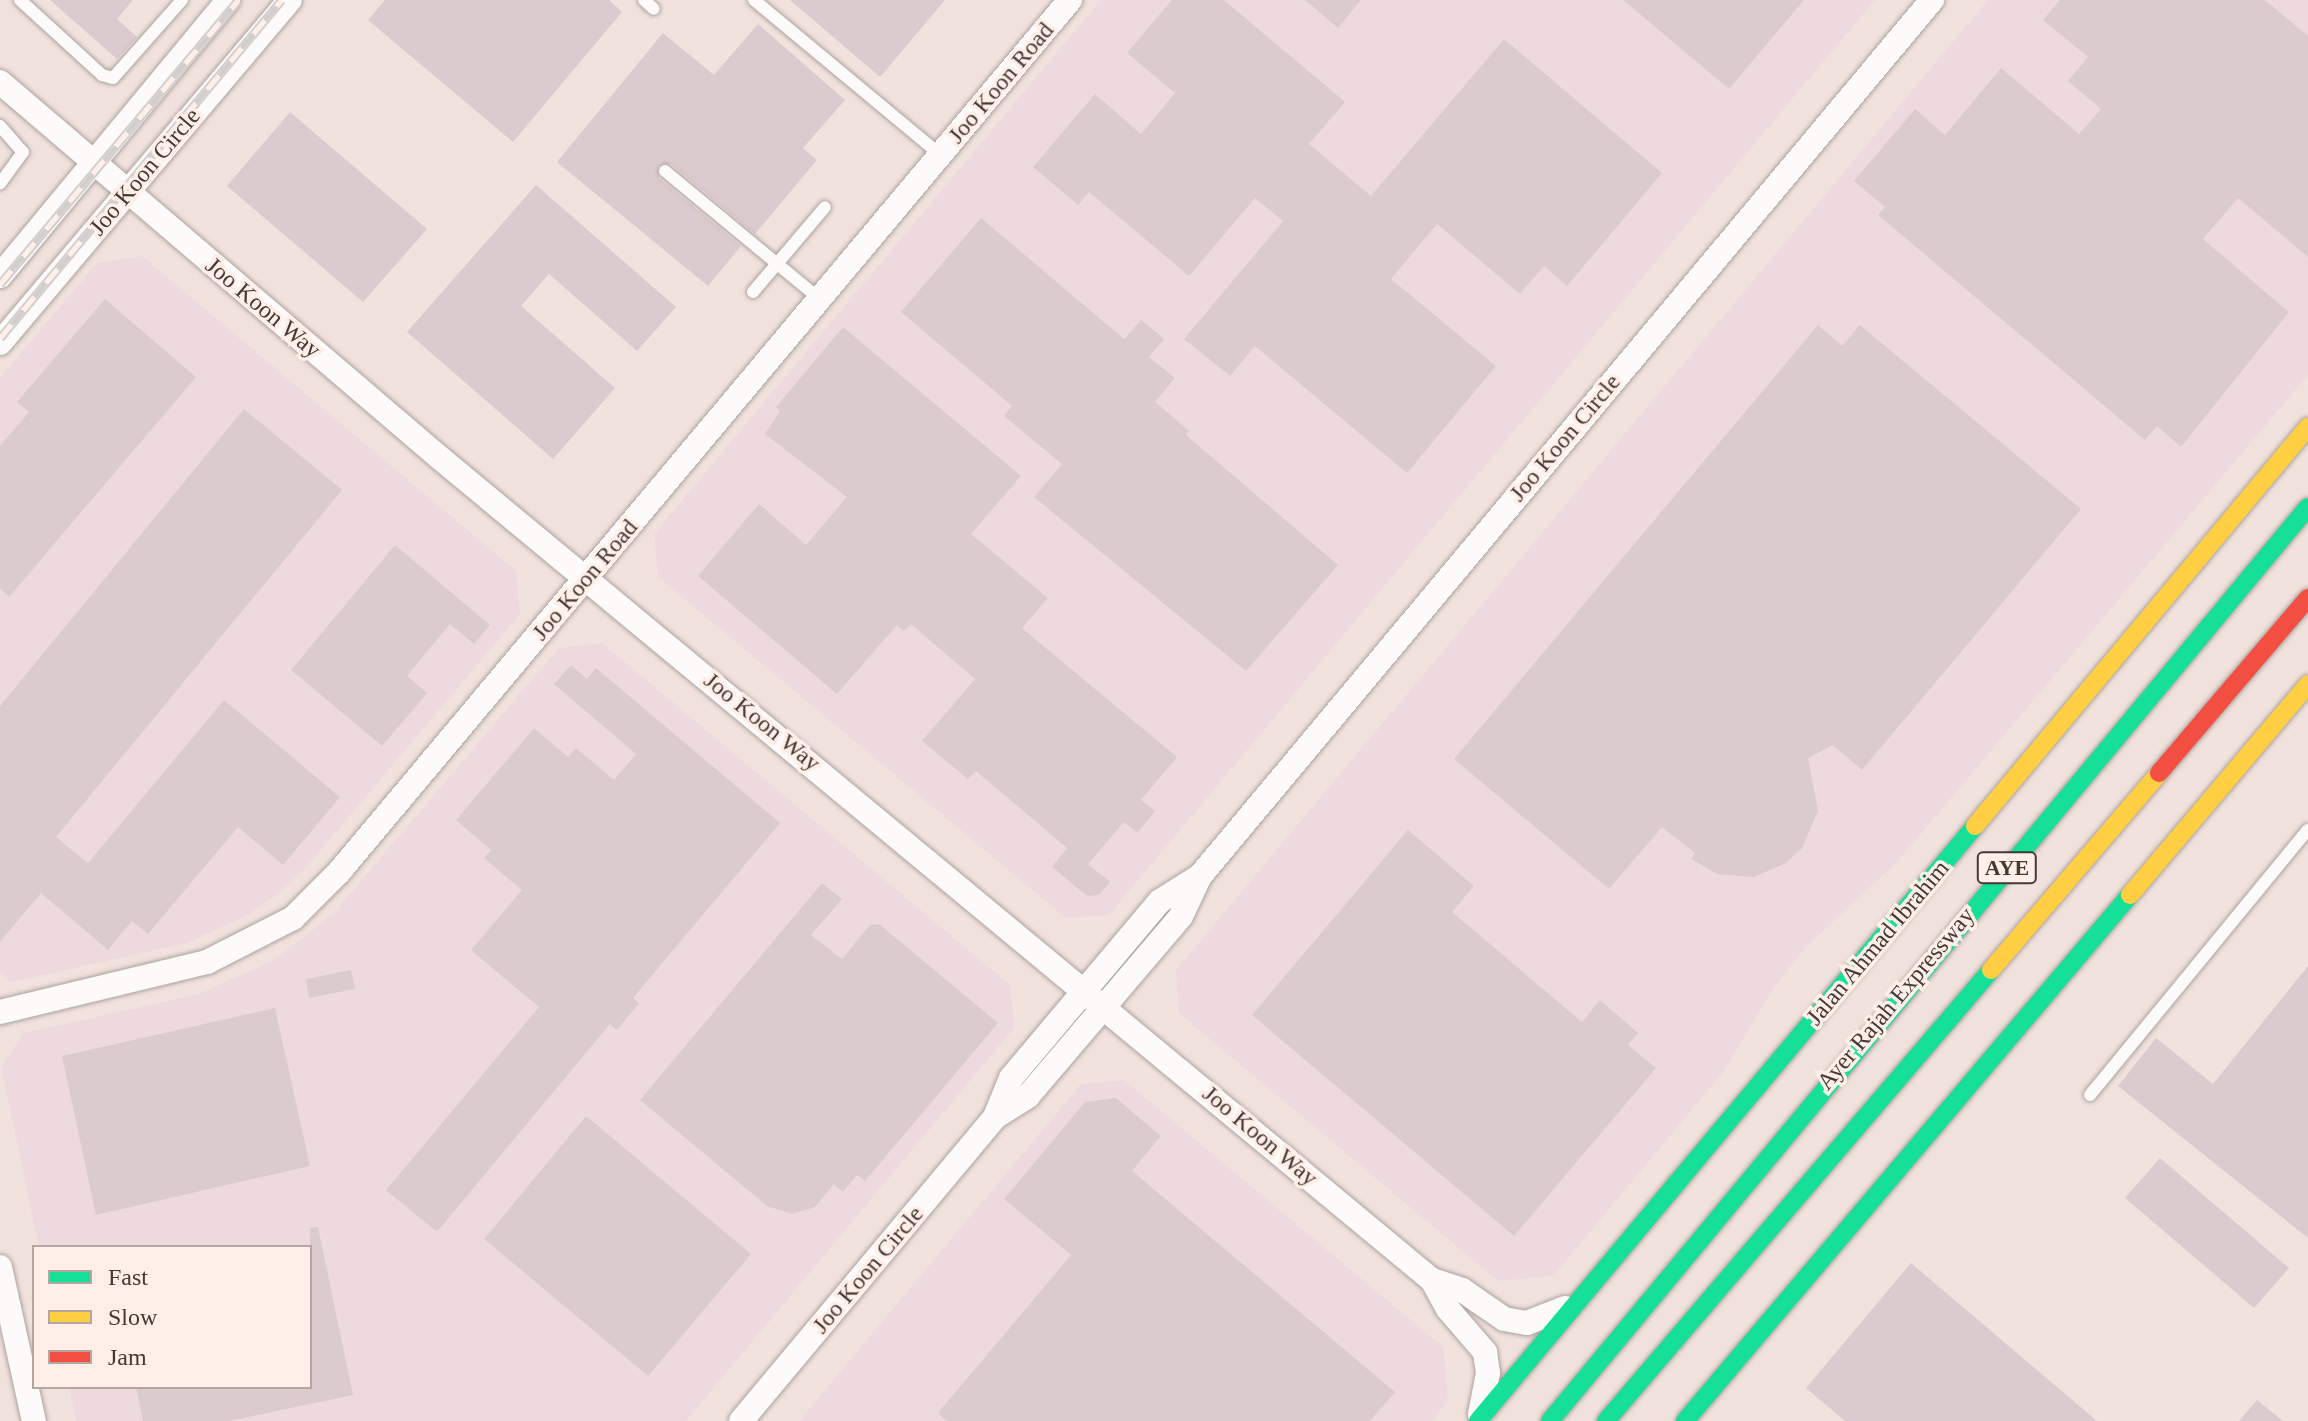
<!DOCTYPE html>
<style>
body{margin:0}
#map{position:relative;width:2308px;height:1421px;overflow:hidden;background:#f1e2dd;font-family:"Times New Roman",serif}
div>[style]{position:absolute}
.industrial>*{inset:0;background:#eedade}
.building>*{inset:0;background:#dbcbce}
.roads{filter:drop-shadow(0 0 2px #aea39f) drop-shadow(0 0 2px #aea39f)}
.lane>*{height:12px;margin:-6px;padding:0 6px;transform-origin:6px;border-radius:6px;background:#fdfbfa}
.street>*{height:24px;margin:-12px;padding:0 12px;transform-origin:12px;border-radius:12px;background:#fdfbfa}
.fast>*{height:18px;margin:-9px;padding:0 9px;transform-origin:9px;border-radius:9px;background:#16e098}
.slow>*{height:18px;margin:-9px;padding:0 9px;transform-origin:9px;border-radius:9px;background:#ffcf43}
.jam>*{height:18px;margin:-9px;padding:0 9px;transform-origin:9px;border-radius:9px;background:#f24e42}
.rail>*{height:9px;margin-top:-4.5px;transform-origin:0;background:repeating-linear-gradient(90deg,#ffefe8 0 18px,#d2cecc 0 36px);box-sizing:border-box;border-block:2px solid #d2cecc}
span{translate:-50% -50%;white-space:nowrap;text-align:center;line-height:1.15;-webkit-text-stroke:7px #ffefe8;paint-order:stroke}
.shield-label span{padding:2px 6px;background:#ffefe8;border:2px solid;border-radius:6px;-webkit-text-stroke-width:0}
.shield-label{font-size:22px;color:#433935;font-weight:700}
.street-label{font-size:24px;color:#433935}
.legend{position:absolute;left:32px;top:1245px;width:280px;height:144px;box-sizing:border-box;background:#ffefe8;border:2px solid #b4a6a0;margin:0;padding:10px 14px;list-style:none;font-size:24px;color:#433935}
.legend li{display:flex;align-items:center;gap:16px;height:40px}
.legend b{width:40px;border:2px solid #b4a6a0}
</style>
<div id="map">
<div class="industrial">
<div style="clip-path:polygon(1101px 0,1875px 0,1109px 915px,1066px 918px,658px 577px,654px 534px)"></div>
<div style="clip-path:polygon(1988px 0,2308px 0,2308px 375px,1898px 861px,1806px 947px,1774px 987px,1723px 1072px,1553px 1276px,1498px 1281px,1179px 1013px,1176px 970px)"></div>
<div style="clip-path:polygon(142px 256px,516px 571px,520px 614px,304px 870px,275px 896px,246px 916px,187px 943px,12px 982px,0 973px,0 378px,97px 263px)"></div>
<div style="clip-path:polygon(602px 643px,1010px 985px,1014px 1028px,686px 1421px,76px 1421px,69px 1387px,310px 1387px,310px 1247px,39px 1247px,1px 1067px,24px 1033px,199px 994px,272px 961px,333px 914px,559px 648px)"></div>
<div style="clip-path:polygon(1124px 1080px,1443px 1347px,1448px 1401px,1431px 1421px,799px 1421px,1081px 1084px)"></div>
</div>
<div class="building">
<div style="clip-path:polygon(50px 0,133px 0,117px 19px,137px 37px,117px 59px)"></div>
<div style="clip-path:polygon(385px 0,609px 0,622px 12px,513px 142px,368px 20px)"></div>
<div style="clip-path:polygon(790px 0,945px 0,880px 77px)"></div>
<div style="clip-path:polygon(1172px 0,1224px 0,1345px 102px,1309px 144px,1371px 196px,1504px 39px,1662px 173px,1567px 286px,1544px 266px,1520px 294px,1437px 224px,1391px 279px,1496px 366px,1407px 473px,1255px 346px,1230px 376px,1184px 339px,1283px 221px,1255px 198px,1189px 276px,1089px 192px,1078px 205px,1033px 167px,1095px 94px,1141px 134px,1175px 93px,1127px 53px)"></div>
<div style="clip-path:polygon(1305px 0,1361px 0,1338px 28px)"></div>
<div style="clip-path:polygon(1623px 0,1804px 0,1729px 89px)"></div>
<div style="clip-path:polygon(2060px 0,2265px 0,2308px 36px,2308px 257px,2238px 198px,2203px 239px,2289px 312px,2181px 447px,2157px 426px,2145px 440px,1878px 215px,1885px 207px,1854px 181px,1915px 109px,1945px 135px,2001px 68px,2079px 134px,2101px 109px,2068px 81px,2088px 57px,2043px 20px)"></div>
<div style="clip-path:polygon(758px 24px,845px 100px,803px 148px,817px 160px,755px 234px,671px 164px,658px 166px,659px 178px,741px 246px,708px 286px,557px 162px,663px 33px,714px 75px)"></div>
<div style="clip-path:polygon(290px 112px,427px 229px,363px 302px,227px 186px)"></div>
<div style="clip-path:polygon(536px 185px,676px 307px,637px 351px,549px 274px,521px 306px,615px 388px,553px 459px,407px 332px)"></div>
<div style="clip-path:polygon(981px 218px,1124px 339px,1141px 320px,1164px 339px,1149px 357px,1175px 378px,1155px 402px,1189px 431px,1186px 435px,1338px 565px,1246px 671px,1034px 497px,1062px 464px,1004px 416px,1012px 406px,901px 312px)"></div>
<div style="clip-path:polygon(105px 299px,196px 377px,9px 597px,0 588px,0 446px,29px 412px,17px 402px)"></div>
<div style="clip-path:polygon(1818px 325px,1842px 346px,1860px 325px,2081px 509px,1862px 770px,1833px 745px,1808px 758px,1818px 811px,1802px 848px,1786px 863px,1754px 877px,1717px 874px,1691px 859px,1695px 853px,1662px 827px,1609px 889px,1454px 759px)"></div>
<div style="clip-path:polygon(843px 327px,1021px 476px,971px 534px,1048px 598px,1022px 628px,1177px 757px,1141px 800px,1155px 811px,1137px 833px,1124px 822px,1088px 864px,1110px 882px,1099px 895px,1087px 896px,1052px 867px,1067px 848px,976px 771px,968px 779px,922px 741px,975px 679px,911px 624px,904px 631px,897px 625px,837px 694px,698px 576px,759px 504px,806px 545px,847px 497px,765px 434px,780px 411px,776px 407px)"></div>
<div style="clip-path:polygon(244px 409px,342px 490px,56px 837px,88px 863px,224px 700px,340px 797px,283px 865px,238px 827px,148px 934px,132px 921px,108px 950px,41px 893px,0 942px,0 706px)"></div>
<div style="clip-path:polygon(395px 545px,490px 625px,474px 644px,450px 624px,407px 676px,427px 693px,382px 746px,291px 670px)"></div>
<div style="clip-path:polygon(571px 665px,587px 679px,596px 668px,780px 823px,633px 998px,639px 1003px,617px 1030px,610px 1024px,437px 1232px,386px 1190px,539px 1007px,471px 950px,522px 890px,484px 858px,491px 850px,456px 820px,534px 728px,568px 757px,576px 748px,614px 780px,636px 754px,554px 684px)"></div>
<div style="clip-path:polygon(1408px 830px,1474px 886px,1452px 912px,1582px 1022px,1600px 1000px,1638px 1033px,1628px 1045px,1656px 1068px,1514px 1236px,1252px 1015px)"></div>
<div style="clip-path:polygon(822px 883px,842px 899px,811px 935px,842px 959px,870px 925px,879px 924px,998px 1023px,865px 1181px,857px 1175px,843px 1192px,834px 1184px,815px 1207px,792px 1214px,767px 1206px,640px 1100px)"></div>
<div style="clip-path:polygon(2308px 966px,2308px 1238px,2118px 1086px,2156px 1038px,2213px 1084px)"></div>
<div style="clip-path:polygon(351px 970px,355px 989px,309px 998px,306px 979px)"></div>
<div style="clip-path:polygon(275px 1008px,310px 1166px,96px 1215px,62px 1056px)"></div>
<div style="clip-path:polygon(1116px 1098px,1161px 1136px,1132px 1171px,1395px 1392px,1370px 1421px,947px 1421px,938px 1413px,1071px 1255px,1004px 1199px,1085px 1102px)"></div>
<div style="clip-path:polygon(586px 1116px,751px 1254px,648px 1376px,484px 1239px)"></div>
<div style="clip-path:polygon(2160px 1158px,2289px 1268px,2254px 1308px,2125px 1198px)"></div>
<div style="clip-path:polygon(318px 1227px,353px 1395px,229px 1421px,143px 1421px,136px 1387px,310px 1387px,310px 1228px)"></div>
<div style="clip-path:polygon(1911px 1263px,2097px 1421px,1845px 1421px,1806px 1388px)"></div>
<div style="clip-path:polygon(2257px 1400px,2283px 1421px,2239px 1421px)"></div>
</div>
<div class="roads">
<div class="lane">
<div style="left:20px;top:0;width:111px;rotate:42.4deg"></div>
<div style="left:102px;top:75px;width:11px;rotate:15deg"></div>
<div style="left:113px;top:78px;width:104px;rotate:-48.5deg"></div>
<div style="left:644px;top:0;width:13px;rotate:42deg"></div>
<div style="left:754px;top:0;width:243px;rotate:39.7deg"></div>
<div style="left:0;top:126px;width:35px;rotate:49deg"></div>
<div style="left:23px;top:152px;width:39px;rotate:126deg"></div>
<div style="left:665px;top:171px;width:201px;rotate:39.6deg"></div>
<div style="left:753px;top:292px;width:111px;rotate:-49.7deg"></div>
<div style="left:2090px;top:1095px;width:343px;rotate:-50.6deg"></div>
</div>
<div class="street">
<div style="left:0;top:82px;width:579px;rotate:40.52deg"></div>
<div style="left:440px;top:458px;width:1288px;rotate:39.65deg"></div>
<div style="left:1432px;top:1280px;width:32px;rotate:18deg"></div>
<div style="left:1462px;top:1290px;width:51px;rotate:34.6deg"></div>
<div style="left:1504px;top:1319px;width:23px;rotate:10deg"></div>
<div style="left:1527px;top:1323px;width:41px;rotate:-21.5deg"></div>
<div style="left:0;top:276px;width:358px;rotate:-50.4deg"></div>
<div style="left:0;top:343px;width:449px;rotate:-49.8deg"></div>
<div style="left:0;top:1012px;width:213px;rotate:-13.6deg"></div>
<div style="left:207px;top:962px;width:97px;rotate:-27.1deg"></div>
<div style="left:293px;top:918px;width:65px;rotate:-45deg"></div>
<div style="left:339px;top:872px;width:1138px;rotate:-50.03deg"></div>
<div style="left:995px;top:1117px;width:39px;rotate:-32deg"></div>
<div style="left:1028px;top:1096px;width:236px;rotate:-49.6deg"></div>
<div style="left:1181px;top:916px;width:44px;rotate:-64.6deg"></div>
<div style="left:1200px;top:876px;width:1142px;rotate:-50.12deg"></div>
<div style="left:0;top:1267px;width:158px;rotate:77.6deg"></div>
<div style="left:1432px;top:1280px;width:33px;rotate:61deg"></div>
<div style="left:1448px;top:1309px;width:57px;rotate:49.3deg"></div>
<div style="left:1485px;top:1352px;width:21px;rotate:82deg"></div>
<div style="left:1488px;top:1373px;width:42px;rotate:101deg"></div>
<div style="left:741px;top:1421px;width:396px;rotate:-50.1deg"></div>
<div style="left:995px;top:1117px;width:42px;rotate:-67.7deg"></div>
<div style="left:1011px;top:1078px;width:231px;rotate:-49.9deg"></div>
<div style="left:1160px;top:901px;width:47px;rotate:-32deg"></div>
</div>
<div class="fast">
<div style="left:1478px;top:1421px;width:775px;rotate:-50.13deg"></div>
<div style="left:1550px;top:1421px;width:1187px;rotate:-50.33deg"></div>
<div style="left:1606px;top:1421px;width:593px;rotate:-49.51deg"></div>
<div style="left:1685px;top:1421px;width:689px;rotate:-49.77deg"></div>
</div>
<div class="slow">
<div style="left:1975px;top:826px;width:520px;rotate:-50.15deg"></div>
<div style="left:2130px;top:895px;width:276px;rotate:-49.8deg"></div>
<div style="left:1991px;top:970px;width:259px;rotate:-49.5deg"></div>
</div>
<div class="jam">
<div style="left:2159px;top:773px;width:230px;rotate:-49.6deg"></div>
</div>
</div>
<div class="rail">
<div style="left:0;top:284px;width:371px;rotate:-50deg"></div>
<div style="left:0;top:338px;width:440px;rotate:-50.2deg"></div>
</div>
<div class="shield-label">
<span style="left:2007px;top:868px">AYE</span>
</div>
<div class="street-label">
<span style="left:1001px;top:83px;rotate:-50deg">Joo Koon Road</span>
<span style="left:145px;top:172px;rotate:-50deg">Joo Koon Circle</span>
<span style="left:263px;top:308px;rotate:40deg">Joo Koon Way</span>
<span style="left:1565px;top:438px;rotate:-50deg">Joo Koon Circle</span>
<span style="left:585px;top:580px;rotate:-50deg">Joo Koon Road</span>
<span style="left:762px;top:722px;rotate:39deg">Joo Koon Way</span>
<span style="left:1878px;top:943px;rotate:-50deg">Jalan Ahmad Ibrahim</span>
<span style="left:1896px;top:999px;rotate:-50deg">Ayer Rajah Expressway</span>
<span style="left:1260px;top:1136px;rotate:40deg">Joo Koon Way</span>
<span style="left:868px;top:1270px;rotate:-50deg">Joo Koon Circle</span>
</div>
<ul class="legend">
<li><b style="height:10px;background:#16e098"></b>Fast</li>
<li><b style="height:10px;background:#ffcf43"></b>Slow</li>
<li><b style="height:10px;background:#f24e42"></b>Jam</li>
</ul>
</div>
